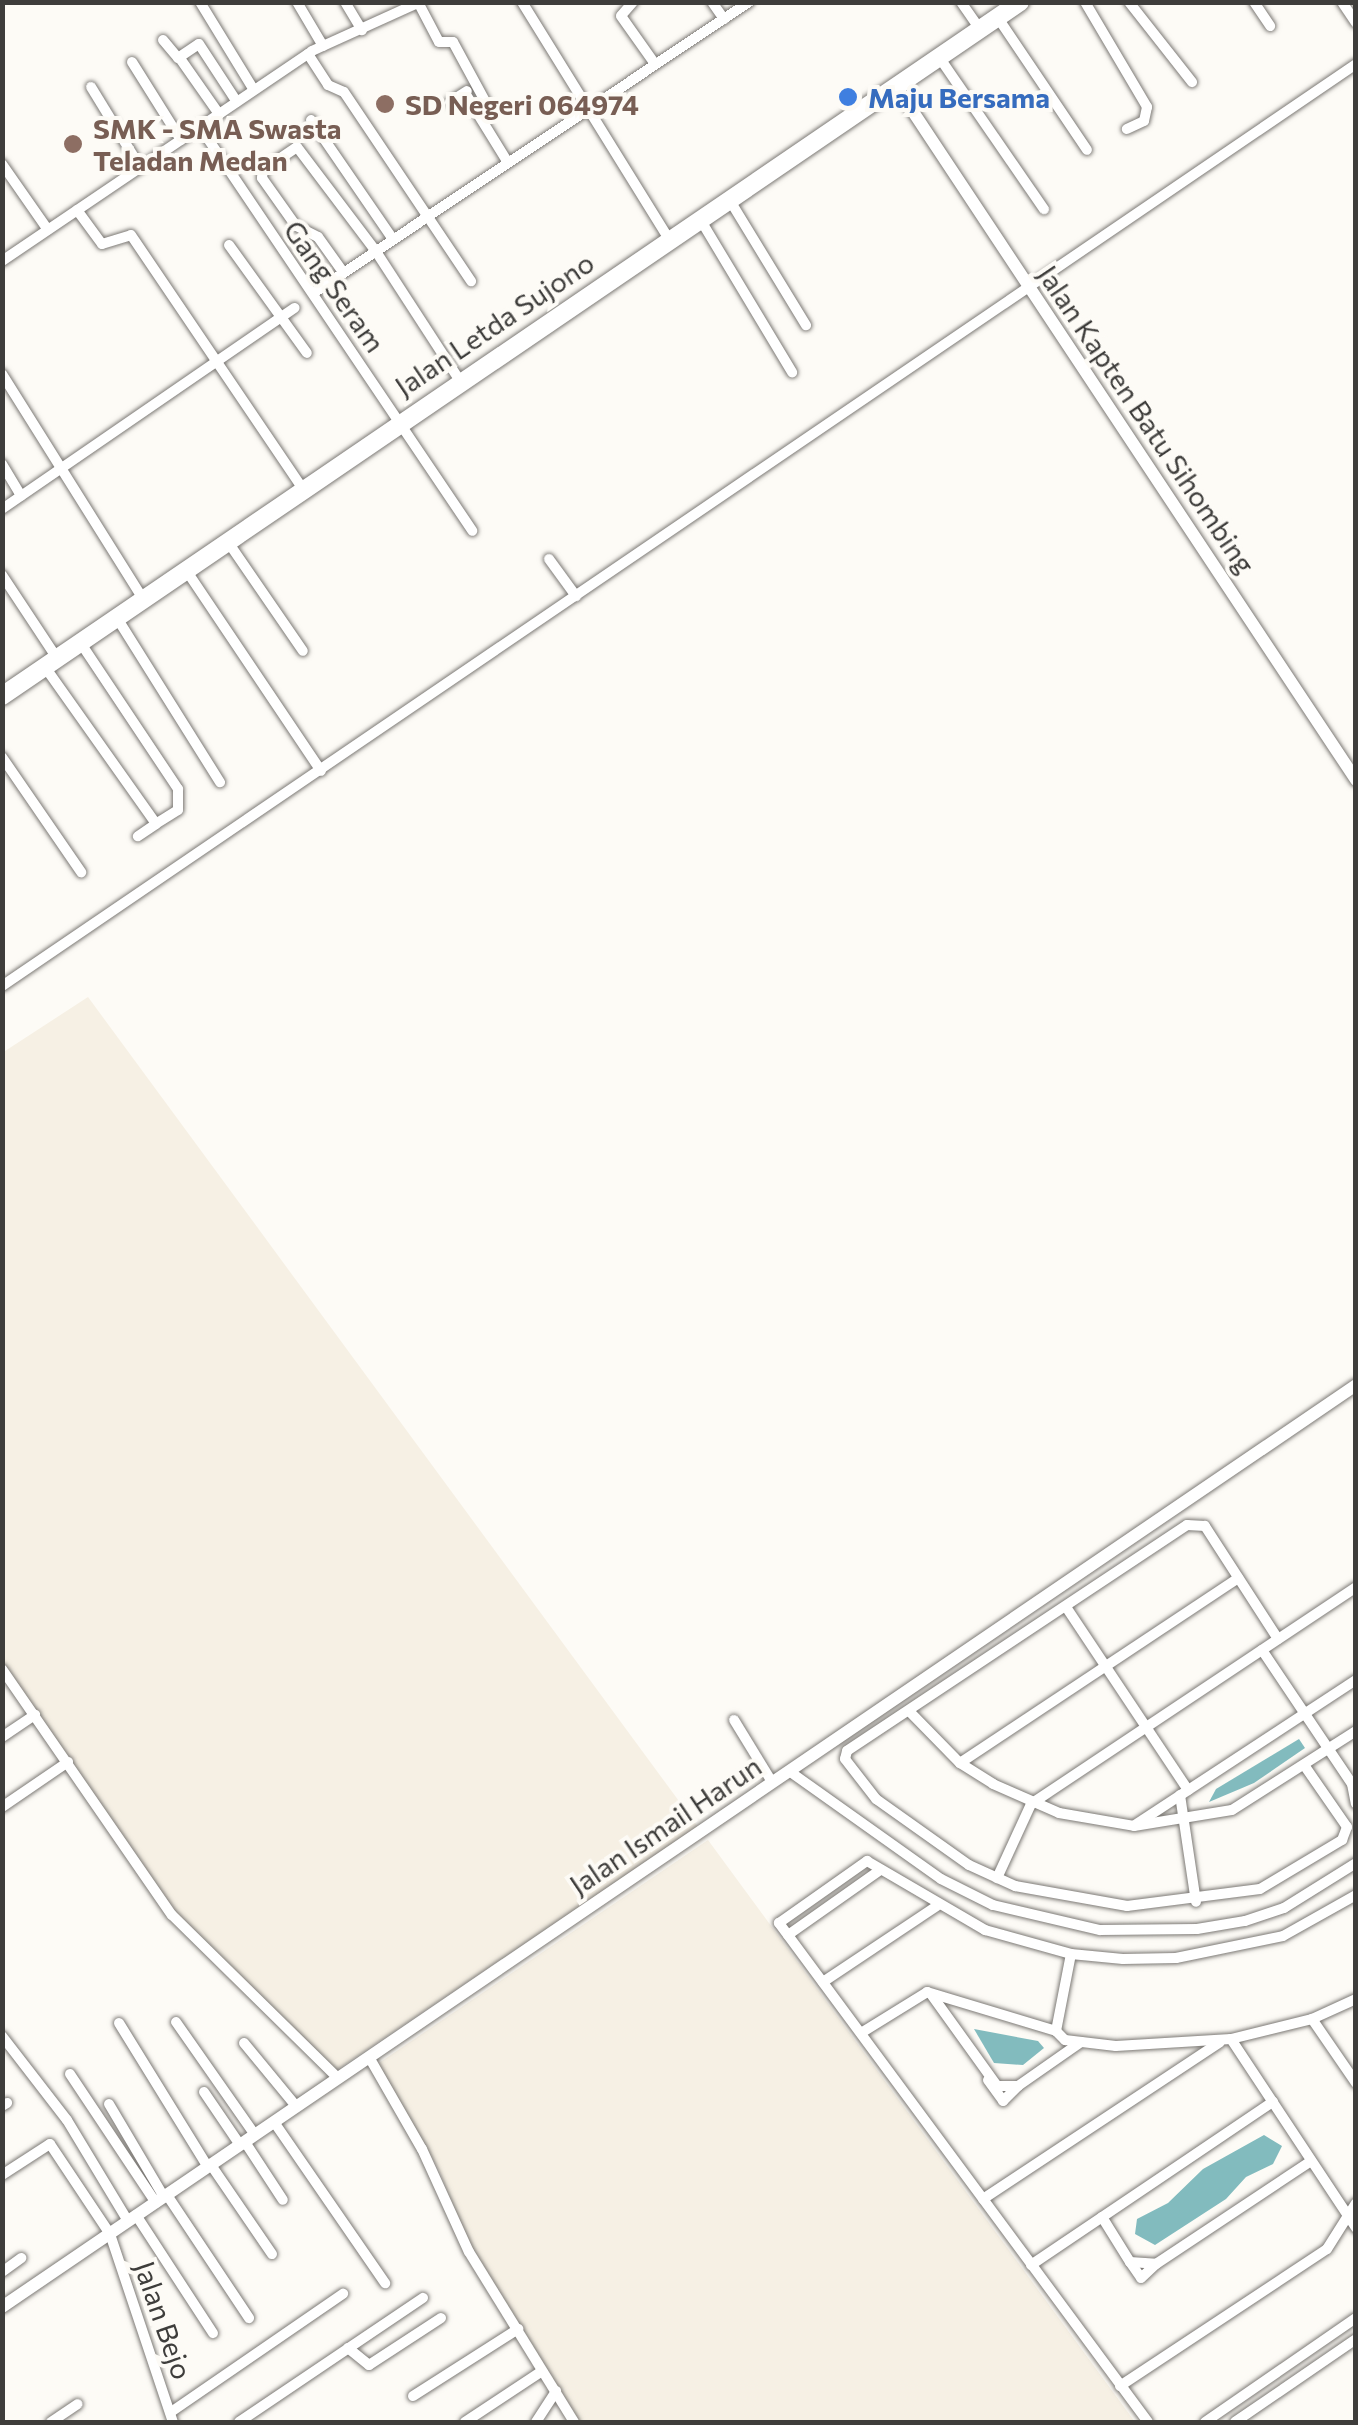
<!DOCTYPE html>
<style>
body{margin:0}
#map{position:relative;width:1358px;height:2425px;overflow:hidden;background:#fdfbf6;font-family:Commissioner,sans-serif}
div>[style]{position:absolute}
.built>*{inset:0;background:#f6f0e4}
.water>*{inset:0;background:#82bbbe}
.roads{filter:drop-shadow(0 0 2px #7c7975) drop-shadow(0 0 2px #7c7975)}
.minor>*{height:10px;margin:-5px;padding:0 5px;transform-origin:5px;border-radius:5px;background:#fff}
.tertiary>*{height:12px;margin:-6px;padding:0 6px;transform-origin:6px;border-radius:6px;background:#fff}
.trunk>*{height:18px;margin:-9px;padding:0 9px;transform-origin:9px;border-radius:9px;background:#fff}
.dots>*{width:28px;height:28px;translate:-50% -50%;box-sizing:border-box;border:5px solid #fdfbf6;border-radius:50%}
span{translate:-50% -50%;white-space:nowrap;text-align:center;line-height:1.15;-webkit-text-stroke:8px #fdfbf6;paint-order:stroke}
.shop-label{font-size:28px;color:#366cbe;font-weight:700}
.left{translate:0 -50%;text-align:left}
.education-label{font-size:28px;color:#785e54;font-weight:700}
.street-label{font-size:28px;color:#3e3d3b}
.frame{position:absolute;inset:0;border:5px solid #3e3d3b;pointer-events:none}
</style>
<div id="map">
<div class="built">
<div style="clip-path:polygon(88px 997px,698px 1827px,335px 2071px,177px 1923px,3px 1664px,2px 1053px)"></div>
<div style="clip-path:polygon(708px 1840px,1135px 2422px,576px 2422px,472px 2252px,439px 2170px,376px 2065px)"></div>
</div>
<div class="water">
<div style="clip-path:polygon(1299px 1739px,1305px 1748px,1254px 1783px,1209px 1802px,1216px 1789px)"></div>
<div style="clip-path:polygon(974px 2029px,1038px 2041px,1044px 2048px,1023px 2065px,994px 2063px)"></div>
<div style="clip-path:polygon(1264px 2135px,1282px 2146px,1273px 2164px,1246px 2177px,1226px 2199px,1155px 2245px,1135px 2234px,1137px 2219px,1168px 2203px,1203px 2169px)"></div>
</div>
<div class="roads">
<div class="minor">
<div style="left:200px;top:2px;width:103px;rotate:58.5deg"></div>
<div style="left:297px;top:2px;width:51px;rotate:59.4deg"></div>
<div style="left:345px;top:2px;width:33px;rotate:59deg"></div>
<div style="left:418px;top:2px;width:45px;rotate:62.3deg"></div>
<div style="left:439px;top:42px;width:14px"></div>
<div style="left:453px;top:42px;width:80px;rotate:61.5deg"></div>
<div style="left:522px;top:2px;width:279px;rotate:58.2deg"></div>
<div style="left:633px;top:2px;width:18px;rotate:131deg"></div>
<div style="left:621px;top:16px;width:59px;rotate:54.7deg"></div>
<div style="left:712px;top:2px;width:21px;rotate:55deg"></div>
<div style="left:961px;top:2px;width:33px;rotate:55deg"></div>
<div style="left:1085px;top:2px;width:122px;rotate:59.4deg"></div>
<div style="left:1147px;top:107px;width:14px;rotate:102deg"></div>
<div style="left:1144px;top:121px;width:19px;rotate:155deg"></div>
<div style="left:1129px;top:2px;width:102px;rotate:51.8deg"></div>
<div style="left:1254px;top:2px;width:29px;rotate:56deg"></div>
<div style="left:1342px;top:2px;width:25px;rotate:56deg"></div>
<div style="left:998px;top:18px;width:159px;rotate:56deg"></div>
<div style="left:163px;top:40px;width:23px;rotate:50deg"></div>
<div style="left:178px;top:58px;width:25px;rotate:-34deg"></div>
<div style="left:199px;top:44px;width:69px;rotate:56.8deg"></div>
<div style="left:308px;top:54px;width:37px;rotate:57deg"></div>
<div style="left:328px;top:85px;width:17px;rotate:24deg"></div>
<div style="left:344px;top:92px;width:228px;rotate:56.1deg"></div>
<div style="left:179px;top:57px;width:70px;rotate:54.9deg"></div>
<div style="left:939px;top:57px;width:185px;rotate:55.4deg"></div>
<div style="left:132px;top:62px;width:92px;rotate:57.9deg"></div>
<div style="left:91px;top:87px;width:94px;rotate:58.5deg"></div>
<div style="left:465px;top:93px;width:80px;rotate:58.3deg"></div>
<div style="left:450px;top:102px;width:20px;rotate:-33deg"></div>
<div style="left:311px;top:120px;width:143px;rotate:55.5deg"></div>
<div style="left:200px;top:127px;width:487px;rotate:56deg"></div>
<div style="left:2px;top:164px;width:80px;rotate:55.1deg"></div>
<div style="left:729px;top:199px;width:148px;rotate:58.6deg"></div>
<div style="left:77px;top:210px;width:42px;rotate:53.7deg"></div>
<div style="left:102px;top:244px;width:30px;rotate:-17deg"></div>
<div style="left:131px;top:235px;width:307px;rotate:55.9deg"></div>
<div style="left:700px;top:219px;width:179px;rotate:59deg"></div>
<div style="left:229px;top:245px;width:133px;rotate:54.2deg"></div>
<div style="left:2px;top:261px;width:374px;rotate:-34.1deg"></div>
<div style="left:312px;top:51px;width:119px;rotate:-24.4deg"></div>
<div style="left:343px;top:272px;width:43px;rotate:-125.5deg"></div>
<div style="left:318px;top:237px;width:25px;rotate:-153deg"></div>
<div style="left:296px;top:226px;width:59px;rotate:-125.3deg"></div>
<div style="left:262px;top:178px;width:8px;rotate:-83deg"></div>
<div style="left:263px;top:170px;width:41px;rotate:-34.1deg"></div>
<div style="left:297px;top:147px;width:129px;rotate:52.9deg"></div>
<div style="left:375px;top:250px;width:156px;rotate:57deg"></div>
<div style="left:315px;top:292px;width:522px;rotate:-33.75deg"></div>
<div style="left:2px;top:374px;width:266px;rotate:57.9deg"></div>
<div style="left:2px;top:464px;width:37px;rotate:59deg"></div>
<div style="left:2px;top:509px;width:355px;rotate:-34.5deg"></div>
<div style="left:228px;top:542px;width:132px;rotate:55.5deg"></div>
<div style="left:549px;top:559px;width:46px;rotate:53.9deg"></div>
<div style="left:186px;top:570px;width:242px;rotate:56.1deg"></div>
<div style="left:2px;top:575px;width:100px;rotate:56.5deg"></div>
<div style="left:117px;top:618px;width:194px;rotate:57.9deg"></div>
<div style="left:80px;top:642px;width:177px;rotate:56.3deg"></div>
<div style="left:178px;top:789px;width:21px;rotate:90deg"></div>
<div style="left:178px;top:810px;width:26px;rotate:148deg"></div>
<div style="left:45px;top:667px;width:192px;rotate:54.7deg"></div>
<div style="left:156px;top:824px;width:22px;rotate:146deg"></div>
<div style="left:2px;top:757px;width:140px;rotate:55.5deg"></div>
<div style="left:2px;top:986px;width:1638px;rotate:-34.25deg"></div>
<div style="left:1066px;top:1607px;width:220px;rotate:56.3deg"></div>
<div style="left:1278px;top:1639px;width:135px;rotate:-122.9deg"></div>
<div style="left:1205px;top:1526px;width:18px;rotate:-177deg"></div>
<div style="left:1187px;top:1525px;width:408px;rotate:146.4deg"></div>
<div style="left:847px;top:1751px;width:8px;rotate:104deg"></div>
<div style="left:845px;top:1759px;width:51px;rotate:52.2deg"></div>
<div style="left:876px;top:1799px;width:114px;rotate:35.4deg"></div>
<div style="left:969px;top:1865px;width:51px;rotate:24.5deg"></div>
<div style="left:1015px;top:1886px;width:114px;rotate:10.1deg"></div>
<div style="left:1127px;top:1906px;width:134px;rotate:-7.3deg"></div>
<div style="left:1260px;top:1889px;width:96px;rotate:-30.9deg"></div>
<div style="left:1342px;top:1840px;width:14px;rotate:-69deg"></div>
<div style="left:1347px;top:1827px;width:75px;rotate:-124.7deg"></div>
<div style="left:1262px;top:1650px;width:161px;rotate:56.1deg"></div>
<div style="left:1352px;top:1784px;width:20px;rotate:79deg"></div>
<div style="left:2px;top:1669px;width:299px;rotate:55.4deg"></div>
<div style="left:172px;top:1915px;width:233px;rotate:44.5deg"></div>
<div style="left:909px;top:1711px;width:73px;rotate:45.6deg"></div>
<div style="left:960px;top:1763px;width:39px;rotate:32deg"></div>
<div style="left:993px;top:1784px;width:72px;rotate:23.7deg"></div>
<div style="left:1059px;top:1813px;width:76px;rotate:9.8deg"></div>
<div style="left:1134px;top:1826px;width:99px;rotate:-9.3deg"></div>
<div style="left:1232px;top:1810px;width:147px;rotate:-32.5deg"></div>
<div style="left:734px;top:1720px;width:73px;rotate:58.5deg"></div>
<div style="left:2px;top:1737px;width:40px;rotate:-34deg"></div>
<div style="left:960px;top:1763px;width:334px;rotate:-33.6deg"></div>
<div style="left:789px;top:1771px;width:186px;rotate:35.4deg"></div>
<div style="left:941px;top:1879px;width:58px;rotate:26.6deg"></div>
<div style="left:993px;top:1905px;width:110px;rotate:13.2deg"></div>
<div style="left:1100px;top:1930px;width:97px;rotate:-0.6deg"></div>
<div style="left:1197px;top:1929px;width:49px;rotate:-9.5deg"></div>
<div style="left:1245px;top:1921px;width:41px;rotate:-18.4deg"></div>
<div style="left:1284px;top:1908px;width:85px;rotate:-32deg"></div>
<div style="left:1180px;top:1795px;width:108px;rotate:81.5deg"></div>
<div style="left:2px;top:1807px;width:80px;rotate:-34.3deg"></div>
<div style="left:1135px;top:1825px;width:264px;rotate:-33.3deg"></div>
<div style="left:997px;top:1878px;width:81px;rotate:-65.3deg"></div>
<div style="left:1031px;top:1804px;width:391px;rotate:-33.7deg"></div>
<div style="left:788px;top:1935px;width:113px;rotate:-35.2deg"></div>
<div style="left:823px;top:1982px;width:137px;rotate:-33.7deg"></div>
<div style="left:931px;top:1994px;width:113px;rotate:54.3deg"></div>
<div style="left:997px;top:2086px;width:21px"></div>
<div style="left:1018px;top:2086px;width:77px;rotate:-34.9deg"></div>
<div style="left:1312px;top:2019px;width:78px;rotate:55.5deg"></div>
<div style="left:176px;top:2022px;width:138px;rotate:55deg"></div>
<div style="left:119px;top:2023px;width:169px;rotate:58.3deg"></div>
<div style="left:1056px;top:2031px;width:78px;rotate:-79deg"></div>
<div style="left:861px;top:2033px;width:78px;rotate:-31.8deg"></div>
<div style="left:927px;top:1992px;width:135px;rotate:16.8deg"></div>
<div style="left:1056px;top:2031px;width:13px;rotate:45deg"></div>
<div style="left:1065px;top:2040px;width:51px;rotate:6.7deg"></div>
<div style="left:1116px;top:2046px;width:115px;rotate:-3.5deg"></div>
<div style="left:1231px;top:2039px;width:83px;rotate:-13.9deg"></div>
<div style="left:1312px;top:2019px;width:48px;rotate:-24.4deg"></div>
<div style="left:2px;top:2036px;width:106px;rotate:52.3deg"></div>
<div style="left:67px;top:2120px;width:118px;rotate:58.9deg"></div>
<div style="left:1231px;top:2039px;width:227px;rotate:56.5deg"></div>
<div style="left:244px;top:2043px;width:82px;rotate:50.5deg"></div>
<div style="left:369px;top:2057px;width:106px;rotate:60.1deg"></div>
<div style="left:422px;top:2149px;width:113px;rotate:65.5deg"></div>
<div style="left:469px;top:2252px;width:200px;rotate:58.3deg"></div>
<div style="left:70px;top:2074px;width:155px;rotate:56.3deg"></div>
<div style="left:988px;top:2080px;width:26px;rotate:54deg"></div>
<div style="left:1003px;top:2101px;width:21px;rotate:-45deg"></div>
<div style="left:204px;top:2092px;width:64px;rotate:55.8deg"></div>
<div style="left:109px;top:2104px;width:108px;rotate:59.4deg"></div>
<div style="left:2px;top:2106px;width:6px;rotate:-31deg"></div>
<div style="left:274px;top:2122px;width:196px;rotate:55.4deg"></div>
<div style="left:245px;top:2142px;width:69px;rotate:56.8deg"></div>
<div style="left:211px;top:2165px;width:108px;rotate:55.6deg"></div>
<div style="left:2px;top:2175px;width:57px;rotate:-32.9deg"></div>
<div style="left:50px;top:2144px;width:108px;rotate:56.3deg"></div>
<div style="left:110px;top:2234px;width:198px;rotate:71.5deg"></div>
<div style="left:167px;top:2195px;width:148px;rotate:56.3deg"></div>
<div style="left:983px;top:2199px;width:284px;rotate:-33.5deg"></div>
<div style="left:136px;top:2215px;width:141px;rotate:56.9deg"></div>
<div style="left:1102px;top:2217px;width:53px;rotate:58.1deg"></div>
<div style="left:1130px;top:2262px;width:26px;rotate:4deg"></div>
<div style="left:1156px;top:2264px;width:186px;rotate:-33.6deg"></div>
<div style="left:1130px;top:2262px;width:19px;rotate:55deg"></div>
<div style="left:1141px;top:2278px;width:21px;rotate:-43deg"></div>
<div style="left:1031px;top:2265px;width:292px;rotate:-34deg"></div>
<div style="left:2px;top:2272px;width:24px;rotate:-36deg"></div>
<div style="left:348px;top:2348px;width:27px;rotate:39deg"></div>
<div style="left:369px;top:2365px;width:86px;rotate:-33.1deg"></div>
<div style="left:1120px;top:2386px;width:248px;rotate:-33.5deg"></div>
<div style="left:1327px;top:2249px;width:54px;rotate:-57.8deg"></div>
<div style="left:413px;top:2396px;width:125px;rotate:-32.5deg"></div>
<div style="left:171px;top:2412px;width:209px;rotate:-34.5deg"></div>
<div style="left:51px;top:2422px;width:32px;rotate:-34deg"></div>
<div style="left:239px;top:2422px;width:222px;rotate:-34deg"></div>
<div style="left:465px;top:2422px;width:92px;rotate:-33.5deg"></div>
<div style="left:536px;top:2422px;width:37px;rotate:-57deg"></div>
<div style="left:1148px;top:2422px;width:621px;rotate:-126.48deg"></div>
<div style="left:779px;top:1923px;width:108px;rotate:-35.2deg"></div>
<div style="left:867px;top:1861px;width:137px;rotate:30.3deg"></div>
<div style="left:985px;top:1930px;width:89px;rotate:15.6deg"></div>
<div style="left:1071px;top:1954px;width:52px;rotate:5.5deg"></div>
<div style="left:1123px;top:1959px;width:53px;rotate:-1.1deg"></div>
<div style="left:1176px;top:1958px;width:109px;rotate:-11.6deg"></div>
<div style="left:1283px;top:1936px;width:84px;rotate:-29.3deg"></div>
<div style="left:1205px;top:2422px;width:183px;rotate:-34.6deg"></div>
<div style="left:1235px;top:2422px;width:147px;rotate:-34.4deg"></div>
</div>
<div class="tertiary">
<div style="left:896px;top:86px;width:833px;rotate:56.46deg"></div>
<div style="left:2px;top:2307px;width:1638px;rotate:-34.25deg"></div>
</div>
<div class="trunk">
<div style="left:2px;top:696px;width:1232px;rotate:-34.28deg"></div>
</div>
</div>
<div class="dots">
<div style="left:848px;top:97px;background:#3f7fe0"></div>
<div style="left:385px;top:104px;background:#8d6e63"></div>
<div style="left:73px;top:144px;background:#8d6e63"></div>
</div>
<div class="shop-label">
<span class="left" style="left:868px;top:97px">Maju Bersama</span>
</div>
<div class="education-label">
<span class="left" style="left:405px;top:104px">SD Negeri 064974</span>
<span class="left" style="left:93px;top:144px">SMK - SMA Swasta<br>Teladan Medan</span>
</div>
<div class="street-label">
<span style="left:335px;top:286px;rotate:55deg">Gang Seram</span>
<span style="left:494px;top:324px;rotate:-34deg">Jalan Letda Sujono</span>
<span style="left:1147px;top:419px;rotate:56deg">Jalan Kapten Batu Sihombing</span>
<span style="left:665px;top:1825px;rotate:-34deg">Jalan Ismail Harun</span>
<span style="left:164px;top:2320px;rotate:71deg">Jalan Bejo</span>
</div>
<div class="frame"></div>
</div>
